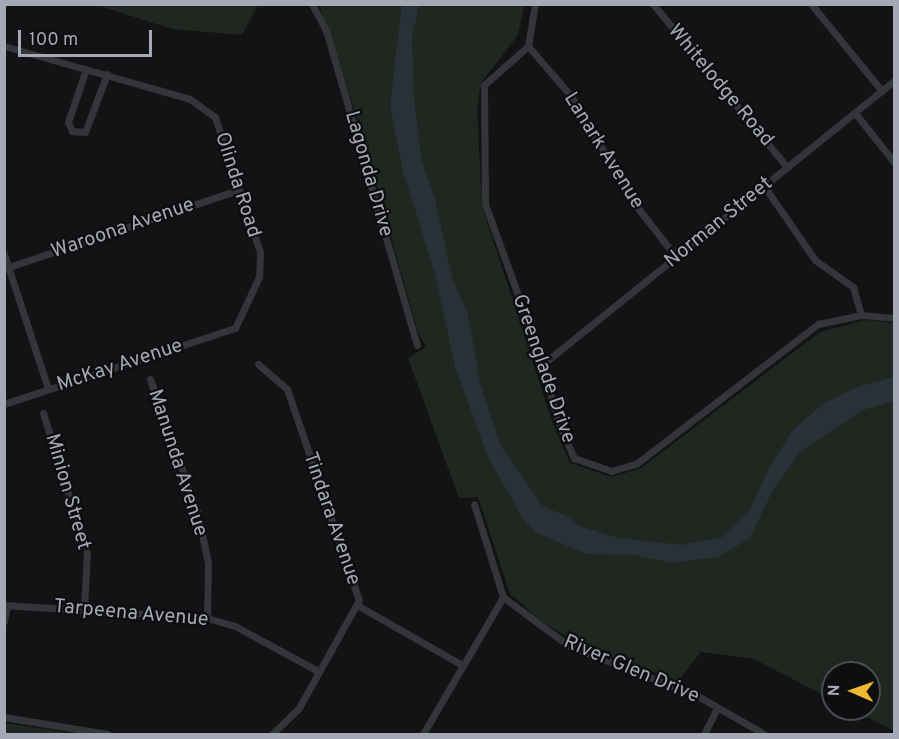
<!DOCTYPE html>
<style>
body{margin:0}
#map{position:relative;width:899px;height:739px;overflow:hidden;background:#131315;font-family:Overpass,sans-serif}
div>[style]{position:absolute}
.green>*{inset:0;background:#1f2720}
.water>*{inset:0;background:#293138}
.minor>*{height:7px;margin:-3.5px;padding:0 3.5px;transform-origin:3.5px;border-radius:3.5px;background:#343539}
span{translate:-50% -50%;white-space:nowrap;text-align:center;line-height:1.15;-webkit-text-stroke:4.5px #0e0e10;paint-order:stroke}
.street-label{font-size:20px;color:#a5a9b5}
.frame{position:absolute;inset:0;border:6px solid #a5a9b5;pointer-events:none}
.north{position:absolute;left:821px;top:661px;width:60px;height:60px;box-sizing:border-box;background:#0e0e10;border:2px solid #4a4c52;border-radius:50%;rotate:272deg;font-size:16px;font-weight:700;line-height:24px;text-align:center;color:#a5a9b5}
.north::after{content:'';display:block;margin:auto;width:21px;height:27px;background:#f0b730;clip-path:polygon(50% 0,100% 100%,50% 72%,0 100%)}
.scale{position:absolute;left:18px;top:30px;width:134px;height:27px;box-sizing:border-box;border:3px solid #a5a9b5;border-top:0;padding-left:8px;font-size:18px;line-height:21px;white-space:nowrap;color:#a5a9b5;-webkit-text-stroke:4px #0e0e10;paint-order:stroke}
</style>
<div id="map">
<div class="green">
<div style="clip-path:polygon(97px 5px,258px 5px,242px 35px,172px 29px)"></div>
<div style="clip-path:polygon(319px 5px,524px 5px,518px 35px,481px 83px,477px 107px,482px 206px,552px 421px,570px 463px,612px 477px,641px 468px,820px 332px,865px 320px,894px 323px,894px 731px,851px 709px,869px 709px,869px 673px,833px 673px,833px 700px,754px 659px,701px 652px,678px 681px,583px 647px,540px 620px,510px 594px,478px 497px,459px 498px,408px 358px,426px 347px,418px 332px,360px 127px)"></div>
<div style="clip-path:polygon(5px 723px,76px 734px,5px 734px)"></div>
</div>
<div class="water">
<div style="clip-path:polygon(402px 5px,419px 5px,412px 38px,414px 97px,421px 159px,435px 199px,452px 278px,468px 314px,480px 383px,500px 444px,542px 506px,567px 516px,579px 526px,619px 538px,682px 545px,723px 537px,750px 510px,768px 470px,792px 431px,824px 403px,859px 386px,894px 377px,894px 401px,863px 410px,801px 451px,774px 488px,749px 539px,717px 557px,672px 563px,635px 555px,586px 554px,535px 532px,522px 517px,488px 457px,455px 367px,436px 277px,403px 171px,390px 105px)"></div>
</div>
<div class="minor">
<div style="left:312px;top:4px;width:30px;rotate:62deg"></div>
<div style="left:326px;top:30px;width:328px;rotate:73.9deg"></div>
<div style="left:535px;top:4px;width:43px;rotate:99.5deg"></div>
<div style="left:528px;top:46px;width:59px;rotate:138.4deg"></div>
<div style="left:484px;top:85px;width:119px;rotate:89.5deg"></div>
<div style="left:485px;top:204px;width:170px;rotate:70.1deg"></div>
<div style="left:543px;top:364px;width:58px;rotate:76deg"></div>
<div style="left:557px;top:420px;width:42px;rotate:65.9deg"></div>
<div style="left:574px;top:458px;width:39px;rotate:19deg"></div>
<div style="left:611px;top:471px;width:26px;rotate:-16deg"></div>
<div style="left:636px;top:464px;width:230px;rotate:-37.6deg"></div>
<div style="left:818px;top:324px;width:44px;rotate:-11.8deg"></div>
<div style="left:861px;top:315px;width:33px;rotate:5deg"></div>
<div style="left:653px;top:4px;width:211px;rotate:50.6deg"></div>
<div style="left:811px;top:4px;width:112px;rotate:50.8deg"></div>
<div style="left:4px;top:46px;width:193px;rotate:15.9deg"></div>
<div style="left:190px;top:99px;width:31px;rotate:36deg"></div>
<div style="left:215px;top:117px;width:142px;rotate:71.6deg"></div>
<div style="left:260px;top:252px;width:25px;rotate:92deg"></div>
<div style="left:259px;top:277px;width:56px;rotate:115.2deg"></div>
<div style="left:235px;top:328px;width:243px;rotate:161.8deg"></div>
<div style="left:528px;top:46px;width:66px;rotate:49.3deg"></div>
<div style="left:571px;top:96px;width:129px;rotate:59.3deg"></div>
<div style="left:637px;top:207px;width:63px;rotate:52deg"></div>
<div style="left:86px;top:69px;width:56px;rotate:108.8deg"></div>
<div style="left:68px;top:122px;width:10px;rotate:66deg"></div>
<div style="left:72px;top:131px;width:13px;rotate:4deg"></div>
<div style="left:85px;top:132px;width:62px;rotate:-69.2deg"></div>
<div style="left:855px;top:113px;width:63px;rotate:51.5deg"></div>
<div style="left:764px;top:186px;width:90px;rotate:55.4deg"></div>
<div style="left:815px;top:260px;width:47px;rotate:35.4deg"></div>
<div style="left:853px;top:287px;width:29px;rotate:74deg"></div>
<div style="left:4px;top:254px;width:142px;rotate:71.9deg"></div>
<div style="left:9px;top:267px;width:242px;rotate:-18.6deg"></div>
<div style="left:258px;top:364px;width:38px;rotate:41deg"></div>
<div style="left:287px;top:389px;width:223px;rotate:71.2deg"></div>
<div style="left:359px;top:600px;width:124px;rotate:119.1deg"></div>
<div style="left:299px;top:708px;width:37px;rotate:136deg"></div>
<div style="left:543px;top:364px;width:451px;rotate:-38.9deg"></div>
<div style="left:150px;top:379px;width:143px;rotate:70.4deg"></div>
<div style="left:198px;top:514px;width:50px;rotate:78.5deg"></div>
<div style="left:208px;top:563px;width:55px;rotate:91deg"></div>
<div style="left:43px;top:413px;width:147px;rotate:72.6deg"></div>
<div style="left:87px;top:553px;width:56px;rotate:93.1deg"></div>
<div style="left:503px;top:597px;width:82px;rotate:36.6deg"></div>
<div style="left:569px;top:646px;width:136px;rotate:21.1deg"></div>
<div style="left:696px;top:695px;width:78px;rotate:29.8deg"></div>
<div style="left:4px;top:605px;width:203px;rotate:3.7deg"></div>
<div style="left:207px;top:618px;width:29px;rotate:16deg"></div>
<div style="left:235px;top:626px;width:94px;rotate:28.5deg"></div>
<div style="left:357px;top:605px;width:121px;rotate:29.7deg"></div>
<div style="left:4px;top:621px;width:16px;rotate:-79deg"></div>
<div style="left:4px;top:717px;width:105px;rotate:9.3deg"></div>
<div style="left:423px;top:734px;width:159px;rotate:-59.7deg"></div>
<div style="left:503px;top:597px;width:97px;rotate:-107.3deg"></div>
<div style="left:704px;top:734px;width:29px;rotate:-63deg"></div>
</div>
<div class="street-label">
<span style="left:720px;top:86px;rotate:50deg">Whitelodge Road</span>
<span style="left:603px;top:151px;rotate:58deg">Lanark Avenue</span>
<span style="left:368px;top:174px;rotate:74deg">Lagonda Drive</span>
<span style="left:237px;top:185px;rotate:72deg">Olinda Road</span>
<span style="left:719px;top:223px;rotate:-39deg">Norman Street</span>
<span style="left:123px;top:229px;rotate:-19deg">Waroona Avenue</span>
<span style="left:120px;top:366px;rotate:-18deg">McKay Avenue</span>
<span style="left:543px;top:369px;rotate:71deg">Greenglade Drive</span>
<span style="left:177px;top:463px;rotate:72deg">Manunda Avenue</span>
<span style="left:67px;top:492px;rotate:74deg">Minion Street</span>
<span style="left:331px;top:519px;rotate:71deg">Tindara Avenue</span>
<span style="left:131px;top:614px;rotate:5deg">Tarpeena Avenue</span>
<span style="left:631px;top:670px;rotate:23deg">River Glen Drive</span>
</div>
<div class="frame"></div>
<div class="north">N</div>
<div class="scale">100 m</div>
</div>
